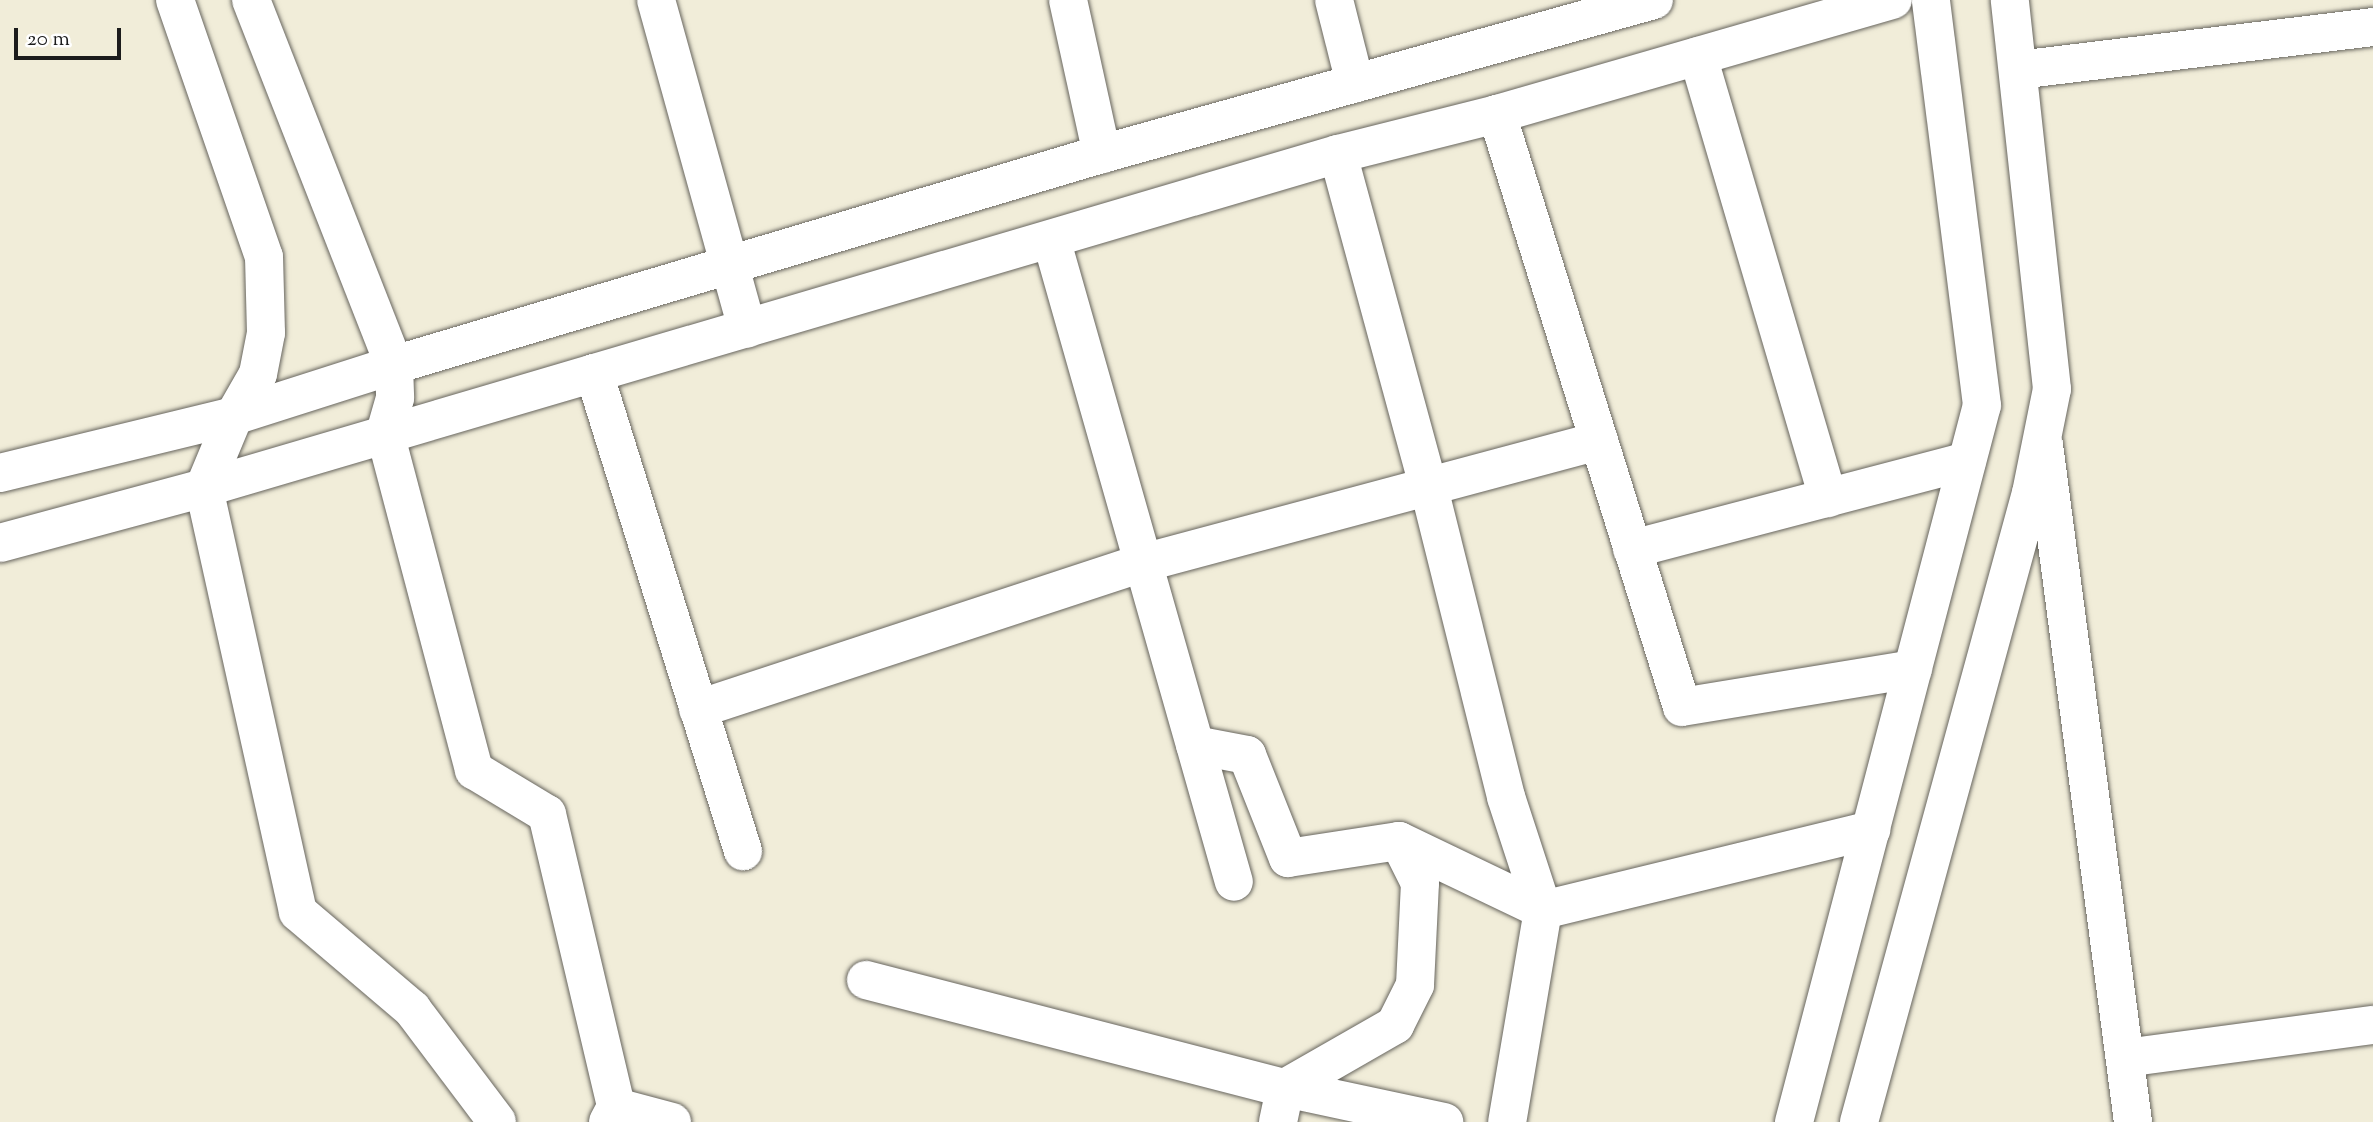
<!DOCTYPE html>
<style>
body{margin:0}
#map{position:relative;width:2373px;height:1122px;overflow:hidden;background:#f1edd9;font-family:"Sorts Mill Goudy",serif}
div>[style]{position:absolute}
.roads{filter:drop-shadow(0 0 2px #67655e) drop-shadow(0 0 2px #67655e)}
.minor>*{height:38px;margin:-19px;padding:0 19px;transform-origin:19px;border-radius:19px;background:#fff}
.major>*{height:38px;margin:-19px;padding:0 19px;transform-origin:19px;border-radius:19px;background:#fff}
span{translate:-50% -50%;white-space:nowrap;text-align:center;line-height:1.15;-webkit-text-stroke:5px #fff;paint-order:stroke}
.scale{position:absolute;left:14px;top:28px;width:107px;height:32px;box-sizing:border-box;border:4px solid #1c1c1c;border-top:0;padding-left:9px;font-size:21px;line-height:24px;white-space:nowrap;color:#1c1c1c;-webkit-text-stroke:5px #fff;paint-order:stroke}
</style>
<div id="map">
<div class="roads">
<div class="minor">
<div style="left:656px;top:0;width:341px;rotate:74.5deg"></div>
<div style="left:1068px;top:0;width:158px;rotate:77.6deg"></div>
<div style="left:1334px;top:0;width:86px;rotate:75.8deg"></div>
<div style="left:1698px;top:56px;width:461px;rotate:73.6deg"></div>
<div style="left:2018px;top:70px;width:358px;rotate:-6.9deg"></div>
<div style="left:1497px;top:114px;width:621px;rotate:72.67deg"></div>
<div style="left:1682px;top:707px;width:234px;rotate:-9.3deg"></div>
<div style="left:1338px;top:154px;width:346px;rotate:74.8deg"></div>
<div style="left:1429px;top:488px;width:318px;rotate:76deg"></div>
<div style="left:1506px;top:797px;width:119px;rotate:71.9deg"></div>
<div style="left:1543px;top:910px;width:215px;rotate:99.6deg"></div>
<div style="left:1052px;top:242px;width:665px;rotate:74.13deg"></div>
<div style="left:594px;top:373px;width:501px;rotate:72.69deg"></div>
<div style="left:385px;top:433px;width:349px;rotate:75.2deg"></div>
<div style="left:474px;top:770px;width:85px;rotate:31.1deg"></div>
<div style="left:547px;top:814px;width:301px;rotate:76.7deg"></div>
<div style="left:616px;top:1107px;width:17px;rotate:118deg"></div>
<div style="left:2044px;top:445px;width:683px;rotate:82.51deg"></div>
<div style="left:0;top:473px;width:241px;rotate:-13.7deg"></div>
<div style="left:234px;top:416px;width:48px;rotate:-60.3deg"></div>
<div style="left:258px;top:374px;width:42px;rotate:-79deg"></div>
<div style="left:266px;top:333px;width:76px;rotate:-91.5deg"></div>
<div style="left:264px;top:257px;width:272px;rotate:-109.1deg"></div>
<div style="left:204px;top:488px;width:434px;rotate:77.5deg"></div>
<div style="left:298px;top:912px;width:150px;rotate:40.4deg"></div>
<div style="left:412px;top:1009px;width:141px;rotate:53deg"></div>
<div style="left:0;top:543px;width:211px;rotate:-15.1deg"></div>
<div style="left:204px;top:488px;width:1182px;rotate:-16.41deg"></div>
<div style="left:1338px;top:154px;width:164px;rotate:-14.1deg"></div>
<div style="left:1497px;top:114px;width:412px;rotate:-16.1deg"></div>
<div style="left:1632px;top:549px;width:346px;rotate:-14.7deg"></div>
<div style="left:698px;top:709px;width:468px;rotate:-18.2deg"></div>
<div style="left:1143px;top:563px;width:472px;rotate:-15deg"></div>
<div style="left:1195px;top:745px;width:53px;rotate:10.9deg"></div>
<div style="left:1247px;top:755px;width:111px;rotate:68.3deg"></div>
<div style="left:1288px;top:858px;width:112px;rotate:-8.7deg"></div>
<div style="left:1399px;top:841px;width:160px;rotate:25.6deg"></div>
<div style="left:1543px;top:910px;width:338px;rotate:-13.7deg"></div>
<div style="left:866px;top:980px;width:433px;rotate:14.5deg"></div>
<div style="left:1285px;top:1088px;width:163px;rotate:12.1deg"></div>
<div style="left:2125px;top:1058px;width:250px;rotate:-7.6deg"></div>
<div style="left:616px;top:1107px;width:58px;rotate:15deg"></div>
<div style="left:1278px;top:1122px;width:35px;rotate:-78deg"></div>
<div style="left:1285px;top:1088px;width:127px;rotate:-29.8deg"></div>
<div style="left:1395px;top:1025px;width:45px;rotate:-63.4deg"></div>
<div style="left:1415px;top:985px;width:102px;rotate:-87.2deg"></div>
<div style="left:1420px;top:883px;width:47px;rotate:-116.6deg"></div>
</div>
<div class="major">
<div style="left:251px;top:0;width:392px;rotate:68.6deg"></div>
<div style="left:394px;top:365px;width:739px;rotate:-16.6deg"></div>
<div style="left:1102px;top:154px;width:573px;rotate:-15.59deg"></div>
<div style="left:204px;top:488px;width:78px;rotate:-67.4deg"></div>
<div style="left:234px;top:416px;width:168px;rotate:-17.7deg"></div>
<div style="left:394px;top:365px;width:33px;rotate:88deg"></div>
<div style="left:395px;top:398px;width:36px;rotate:106deg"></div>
<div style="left:1794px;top:1122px;width:741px;rotate:-75.31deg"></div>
<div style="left:1982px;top:405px;width:408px;rotate:-97.2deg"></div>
<div style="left:1859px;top:1122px;width:652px;rotate:-74.71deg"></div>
<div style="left:2031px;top:493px;width:106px;rotate:-78.6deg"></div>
<div style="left:2052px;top:389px;width:391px;rotate:-96.2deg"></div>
</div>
</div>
<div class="scale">20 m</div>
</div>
